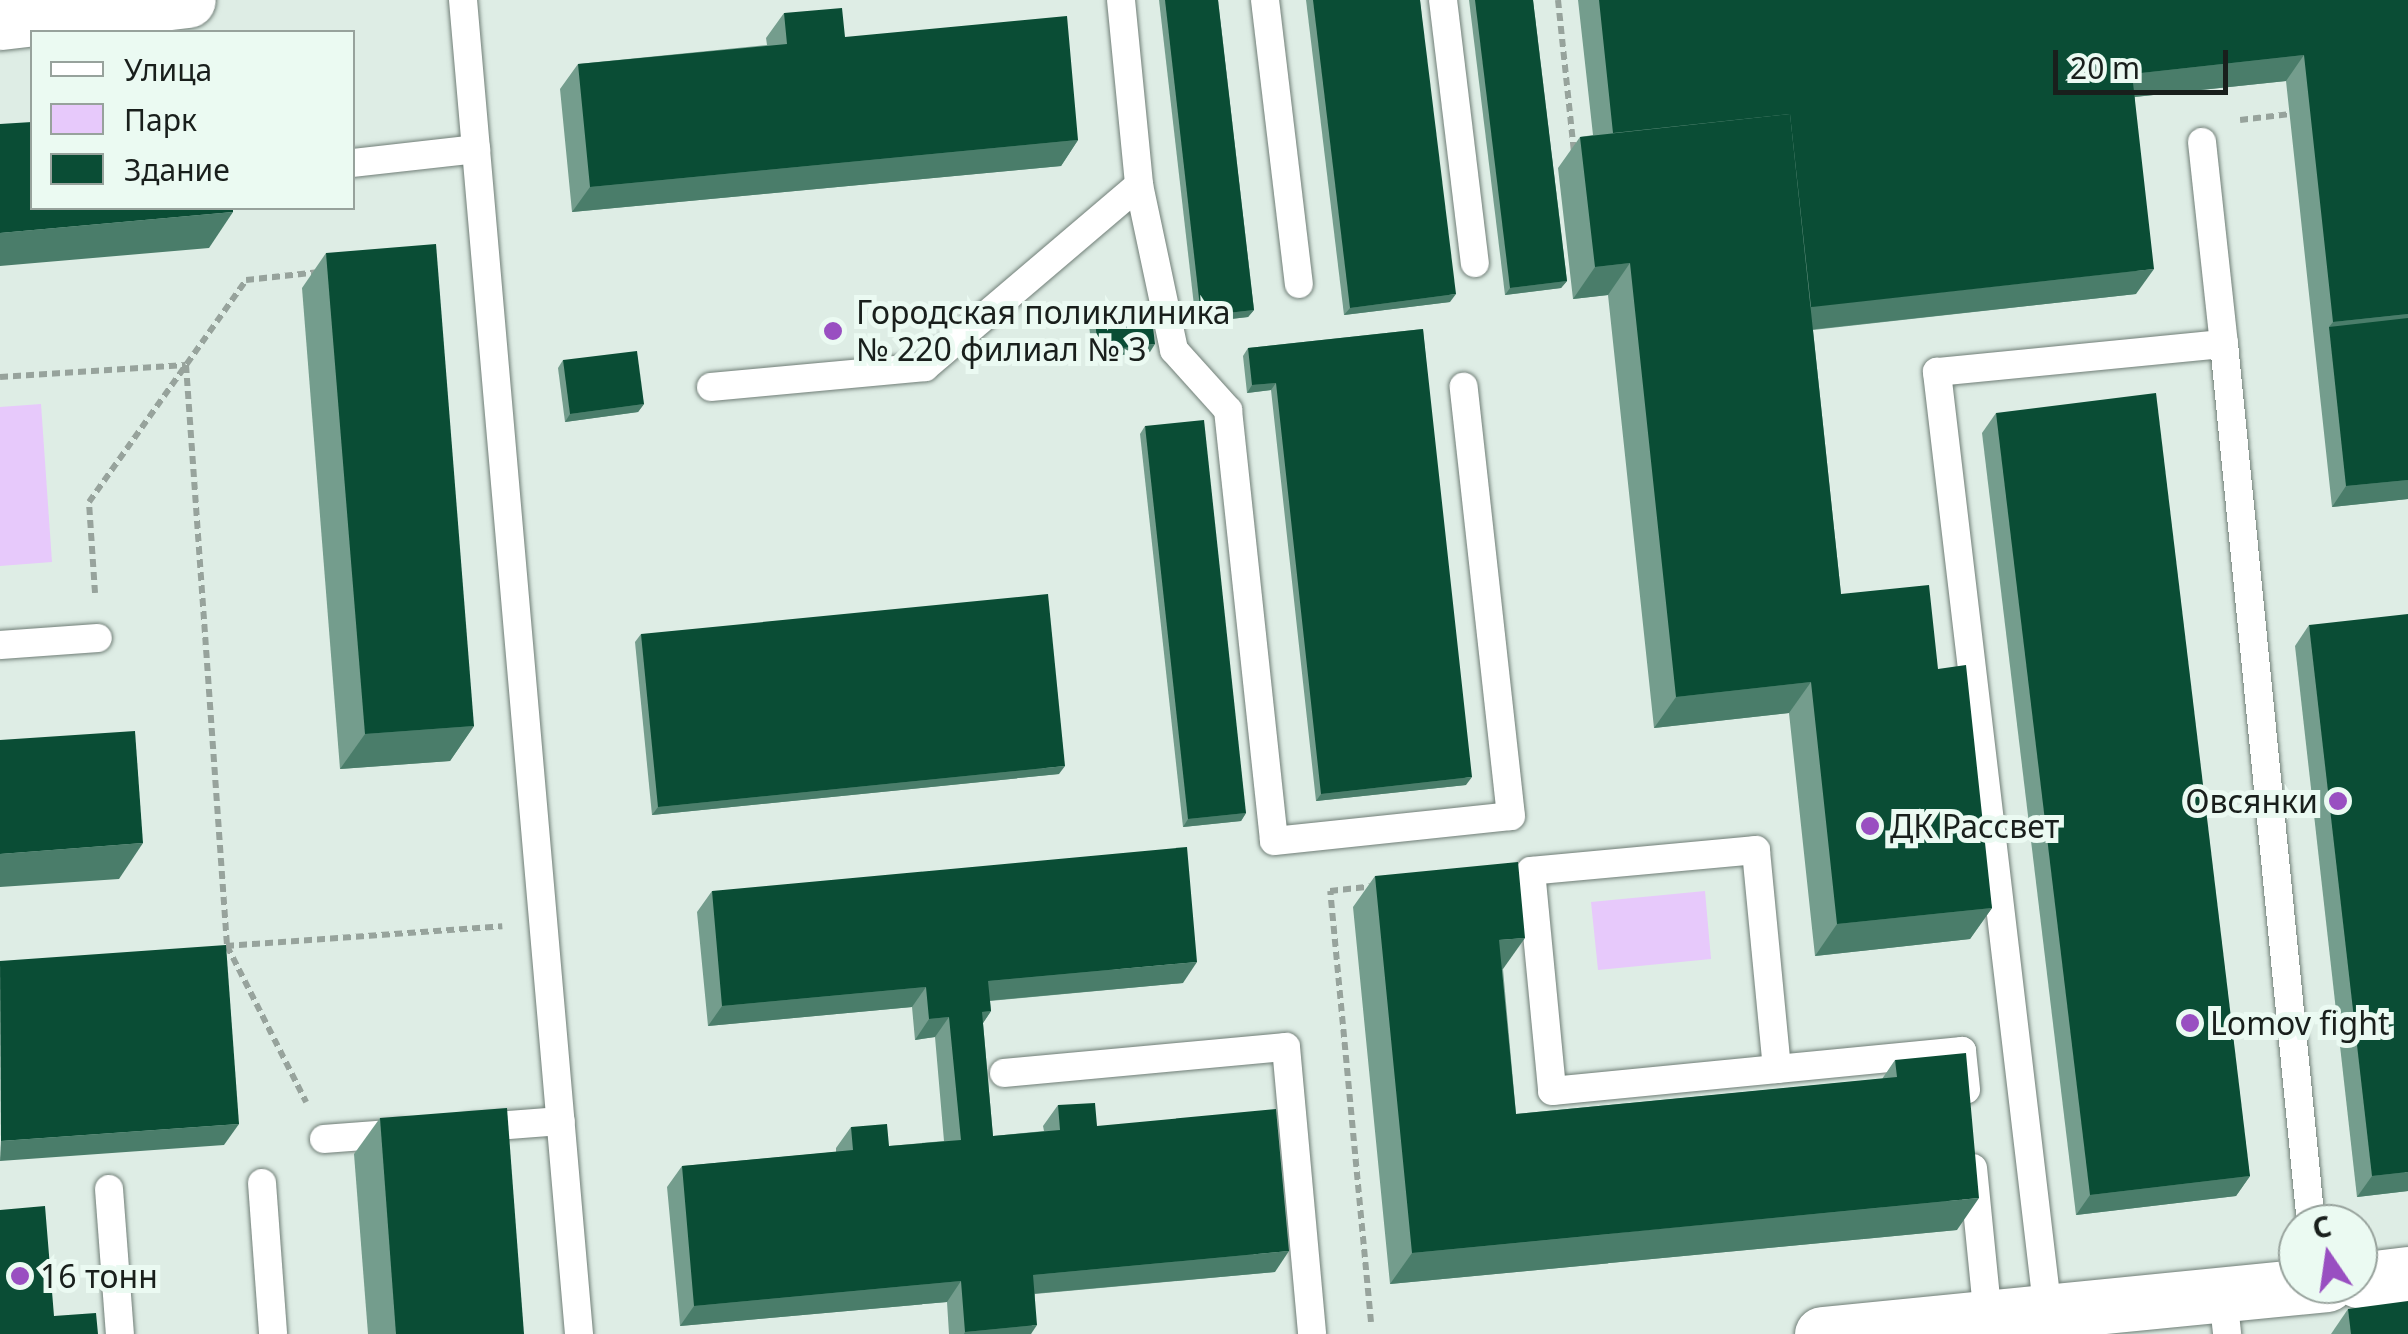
<!DOCTYPE html>
<meta charset="utf-8">
<style>
body{margin:0}
#map{position:relative;width:2408px;height:1334px;overflow:hidden;background:#deede5;font-family:"Noto Sans",sans-serif}
div>[style]{position:absolute}
.green>*{inset:0;background:#e7c9fb}
.path>*{height:6px;margin-top:-3px;transform-origin:0;background:repeating-linear-gradient(90deg,#97a39c 0 8px,transparent 0 13px)}
.roads{filter:drop-shadow(0 0 2px #707e77) drop-shadow(0 0 2px #707e77)}
.service>*{height:28px;margin:-14px;padding:0 14px;transform-origin:14px;border-radius:14px;background:#fff}
.minor>*{height:55px;margin:-27.5px;padding:0 27.5px;transform-origin:27.5px;border-radius:27.5px;background:#fff}
.wall>*{inset:0;background:#749d8d}
.shaded-wall>*{inset:0;background:#4a7d6a}
.building>*{inset:0;background:#0a4d35}
.dots>*{width:28px;height:28px;translate:-50% -50%;box-sizing:border-box;border:5px solid #ebfaf2;border-radius:50%}
span{translate:-50% -50%;white-space:nowrap;text-align:center;line-height:1.15;-webkit-text-stroke:10px #ebfaf2;paint-order:stroke}
.poi-label{font-size:32px;color:#191f1c}
.left{translate:0 -50%;text-align:left}
.right{translate:-100% -50%;text-align:right}
.legend{position:absolute;left:30px;top:30px;width:325px;height:180px;box-sizing:border-box;background:#ebfaf2;border:2px solid #97a29c;margin:0;padding:12px 18px;list-style:none;font-size:30px;color:#191f1c}
.legend li{display:flex;align-items:center;gap:20px;height:50px}
.legend b{width:50px;border:2px solid #97a29c}
.north{position:absolute;left:2278px;top:1204px;width:100px;height:100px;box-sizing:border-box;background:#ebfaf2;border:2px solid #97a29c;border-radius:50%;rotate:347deg;font-size:28px;font-weight:700;line-height:40px;text-align:center;color:#191f1c}
.north::after{content:'';display:block;margin:auto;width:35px;height:45px;background:#994fc1;clip-path:polygon(50% 0,100% 100%,50% 72%,0 100%)}
.scale{position:absolute;left:2053px;top:50px;width:175px;height:45px;box-sizing:border-box;border:5px solid #191f1c;border-top:0;padding-left:12px;font-size:30px;line-height:35px;white-space:nowrap;color:#191f1c;-webkit-text-stroke:8px #ebfaf2;paint-order:stroke}
</style>
<div id="map">
<div class="green">
<div style="clip-path:polygon(41px 404px,52px 562px,0 566px,0 407px)"></div>
<div style="clip-path:polygon(1705px 891px,1711px 959px,1598px 970px,1591px 902px)"></div>
</div>
<div class="path">
<div style="left:1558px;top:0;width:152px;rotate:84deg"></div>
<div style="left:2240px;top:120px;width:50px;rotate:-6.8deg"></div>
<div style="left:0;top:377px;width:186px;rotate:-3.7deg"></div>
<div style="left:186px;top:365px;width:582px;rotate:85.96deg"></div>
<div style="left:227px;top:946px;width:175px;rotate:63.1deg"></div>
<div style="left:95px;top:593px;width:91px;rotate:-93.8deg"></div>
<div style="left:89px;top:502px;width:272px;rotate:-54.7deg"></div>
<div style="left:246px;top:280px;width:74px;rotate:-6.2deg"></div>
<div style="left:226px;top:946px;width:277px;rotate:-4.1deg"></div>
<div style="left:1371px;top:1322px;width:433px;rotate:-95.4deg"></div>
<div style="left:1330px;top:891px;width:45px;rotate:-6.3deg"></div>
</div>
<div class="roads">
<div class="service">
<div style="left:463px;top:0;width:1339px;rotate:85.03deg"></div>
<div style="left:1121px;top:0;width:186px;rotate:84.4deg"></div>
<div style="left:1139px;top:185px;width:169px;rotate:78deg"></div>
<div style="left:1174px;top:350px;width:81px;rotate:48deg"></div>
<div style="left:1228px;top:410px;width:433px;rotate:83.9deg"></div>
<div style="left:1274px;top:841px;width:238px;rotate:-6deg"></div>
<div style="left:1511px;top:816px;width:432px;rotate:-96.3deg"></div>
<div style="left:1265px;top:0;width:286px;rotate:83.2deg"></div>
<div style="left:1443px;top:0;width:265px;rotate:83.1deg"></div>
<div style="left:2202px;top:142px;width:203px;rotate:83.8deg"></div>
<div style="left:352px;top:163px;width:125px;rotate:-6.4deg"></div>
<div style="left:711px;top:387px;width:215px;rotate:-5.3deg"></div>
<div style="left:925px;top:367px;width:281px;rotate:-40.4deg"></div>
<div style="left:0;top:645px;width:98px;rotate:-4.1deg"></div>
<div style="left:1777px;top:1069px;width:220px;rotate:-95.5deg"></div>
<div style="left:1756px;top:850px;width:226px;rotate:174.7deg"></div>
<div style="left:1531px;top:871px;width:221px;rotate:84.5deg"></div>
<div style="left:1552px;top:1091px;width:226px;rotate:-5.6deg"></div>
<div style="left:1777px;top:1069px;width:186px;rotate:-5.6deg"></div>
<div style="left:1962px;top:1051px;width:39px;rotate:84deg"></div>
<div style="left:1004px;top:1073px;width:283px;rotate:-5.3deg"></div>
<div style="left:1286px;top:1047px;width:288px;rotate:84.8deg"></div>
<div style="left:470px;top:1128px;width:91px;rotate:-4.4deg"></div>
<div style="left:324px;top:1139px;width:79px;rotate:-4.3deg"></div>
<div style="left:1973px;top:1168px;width:152px;rotate:84.3deg"></div>
<div style="left:262px;top:1183px;width:151px;rotate:85.8deg"></div>
<div style="left:109px;top:1189px;width:145px;rotate:85.7deg"></div>
<div style="left:2223px;top:1295px;width:39px;rotate:84deg"></div>
<div style="left:2048px;top:1313px;width:948px;rotate:-96.73deg"></div>
<div style="left:1937px;top:372px;width:288px;rotate:-5.6deg"></div>
<div style="left:2224px;top:344px;width:884px;rotate:84.35deg"></div>
</div>
<div class="minor">
<div style="left:0;top:22px;width:189px;rotate:-6.7deg"></div>
<div style="left:2358px;top:1280px;width:50px;rotate:-6.8deg"></div>
<div style="left:1822px;top:1334px;width:507px;rotate:-5.65deg"></div>
</div>
</div>
<div class="wall">
<div style="clip-path:polygon(1159px 0,1218px 0,1254px 310px,1248px 317px,1196px 323px)"></div>
<div style="clip-path:polygon(1306px 0,1420px 0,1450px 302px,1344px 315px)"></div>
<div style="clip-path:polygon(1469px 0,1533px 0,1567px 281px,1561px 288px,1505px 295px)"></div>
<div style="clip-path:polygon(1578px 0,2408px 0,2408px 499px,2332px 507px,2286px 81px,2135px 97px,2136px 294px,1813px 330px,1841px 594px,1938px 669px,1992px 908px,1970px 939px,1815px 956px,1789px 713px,1654px 728px,1608px 295px,1573px 299px,1558px 168px,1580px 137px,1593px 135px)"></div>
<div style="clip-path:polygon(784px 13px,845px 37px,1078px 140px,1061px 166px,572px 212px,560px 89px,578px 64px,767px 45px,766px 38px)"></div>
<div style="clip-path:polygon(326px 253px,474px 726px,450px 761px,340px 769px,302px 288px)"></div>
<div style="clip-path:polygon(1094px 309px,1150px 352px,1093px 358px,1088px 317px)"></div>
<div style="clip-path:polygon(1423px 329px,1466px 785px,1316px 801px,1271px 390px,1247px 393px,1243px 356px,1248px 348px)"></div>
<div style="clip-path:polygon(563px 360px,644px 404px,638px 412px,565px 422px,558px 368px)"></div>
<div style="clip-path:polygon(1996px 413px,2250px 1176px,2236px 1196px,2076px 1215px,1982px 433px)"></div>
<div style="clip-path:polygon(1145px 426px,1246px 813px,1241px 821px,1183px 827px,1140px 434px)"></div>
<div style="clip-path:polygon(2309px 625px,2408px 1191px,2357px 1197px,2295px 646px)"></div>
<div style="clip-path:polygon(641px 634px,1059px 774px,652px 815px,635px 642px)"></div>
<div style="clip-path:polygon(1375px 876px,1503px 969px,1516px 1114px,1882px 1079px,1895px 1060px,1957px 1230px,1390px 1284px,1353px 907px)"></div>
<div style="clip-path:polygon(712px 891px,1183px 983px,990px 1001px,991px 1011px,983px 1023px,993px 1136px,1044px 1131px,1043px 1126px,1058px 1105px,1097px 1126px,1275px 1272px,1035px 1294px,1031px 1334px,949px 1334px,947px 1302px,680px 1326px,667px 1187px,682px 1166px,836px 1152px,836px 1148px,851px 1127px,889px 1146px,944px 1141px,935px 1037px,915px 1040px,912px 1007px,708px 1026px,697px 912px)"></div>
<div style="clip-path:polygon(380px 1118px,524px 1334px,368px 1334px,354px 1154px)"></div>
<div style="clip-path:polygon(2348px 1309px,2408px 1334px,2331px 1334px)"></div>
</div>
<div class="shaded-wall">
<div style="clip-path:polygon(2304px 55px,2286px 81px,2115px 99px,2132px 74px)"></div>
<div style="clip-path:polygon(1078px 140px,1061px 166px,572px 212px,590px 187px)"></div>
<div style="clip-path:polygon(233px 212px,209px 248px,0 266px,0 233px)"></div>
<div style="clip-path:polygon(1630px 263px,1608px 295px,1573px 299px,1595px 267px)"></div>
<div style="clip-path:polygon(2154px 269px,2136px 294px,1788px 332px,1806px 307px)"></div>
<div style="clip-path:polygon(1567px 281px,1561px 288px,1505px 295px,1510px 288px)"></div>
<div style="clip-path:polygon(1456px 294px,1450px 302px,1344px 315px,1350px 308px)"></div>
<div style="clip-path:polygon(1254px 310px,1248px 317px,1196px 323px,1201px 316px)"></div>
<div style="clip-path:polygon(2408px 314px,2408px 337px,2329px 327px,2333px 322px)"></div>
<div style="clip-path:polygon(1155px 344px,1150px 352px,1093px 358px,1098px 351px)"></div>
<div style="clip-path:polygon(1276px 383px,1271px 390px,1247px 393px,1252px 385px)"></div>
<div style="clip-path:polygon(644px 404px,638px 412px,565px 422px,570px 414px)"></div>
<div style="clip-path:polygon(2408px 480px,2408px 499px,2332px 507px,2346px 486px)"></div>
<div style="clip-path:polygon(1811px 682px,1789px 713px,1654px 728px,1676px 697px)"></div>
<div style="clip-path:polygon(474px 726px,450px 761px,340px 769px,365px 734px)"></div>
<div style="clip-path:polygon(1065px 766px,1059px 774px,652px 815px,658px 807px)"></div>
<div style="clip-path:polygon(1472px 777px,1466px 785px,1316px 801px,1321px 794px)"></div>
<div style="clip-path:polygon(1246px 813px,1241px 821px,1183px 827px,1188px 819px)"></div>
<div style="clip-path:polygon(143px 843px,119px 879px,0 887px,0 854px)"></div>
<div style="clip-path:polygon(1992px 908px,1970px 939px,1815px 956px,1837px 924px)"></div>
<div style="clip-path:polygon(1525px 938px,1503px 969px,1477px 971px,1499px 940px)"></div>
<div style="clip-path:polygon(1197px 962px,1183px 983px,974px 1002px,988px 981px)"></div>
<div style="clip-path:polygon(926px 987px,912px 1007px,708px 1026px,722px 1006px)"></div>
<div style="clip-path:polygon(991px 1011px,977px 1032px,982px 1012px)"></div>
<div style="clip-path:polygon(949px 1017px,935px 1037px,915px 1040px,929px 1019px)"></div>
<div style="clip-path:polygon(239px 1124px,224px 1145px,0 1161px,1px 1141px)"></div>
<div style="clip-path:polygon(2408px 1172px,2408px 1191px,2357px 1197px,2372px 1176px)"></div>
<div style="clip-path:polygon(2250px 1176px,2236px 1196px,2076px 1215px,2090px 1195px)"></div>
<div style="clip-path:polygon(1979px 1198px,1957px 1230px,1390px 1284px,1412px 1253px)"></div>
<div style="clip-path:polygon(1289px 1251px,1275px 1272px,1019px 1295px,1033px 1275px)"></div>
<div style="clip-path:polygon(961px 1281px,947px 1302px,680px 1326px,694px 1306px)"></div>
<div style="clip-path:polygon(1037px 1325px,1031px 1334px,964px 1334px,965px 1332px)"></div>
</div>
<div class="building">
<div style="clip-path:polygon(1165px 0,1218px 0,1254px 310px,1201px 316px)"></div>
<div style="clip-path:polygon(1313px 0,1420px 0,1456px 294px,1350px 308px)"></div>
<div style="clip-path:polygon(1475px 0,1533px 0,1567px 281px,1510px 288px)"></div>
<div style="clip-path:polygon(1599px 0,2408px 0,2408px 314px,2333px 322px,2304px 55px,2132px 74px,2154px 269px,1811px 307px,1790px 114px,1613px 133px)"></div>
<div style="clip-path:polygon(842px 8px,845px 37px,1067px 16px,1078px 140px,590px 187px,578px 64px,787px 44px,784px 13px)"></div>
<div style="clip-path:polygon(1790px 114px,1841px 594px,1929px 585px,1938px 669px,1966px 665px,1992px 908px,1837px 924px,1811px 682px,1676px 697px,1630px 263px,1595px 267px,1580px 137px)"></div>
<div style="clip-path:polygon(32px 122px,32px 208px,233px 208px,233px 212px,0 233px,0 124px)"></div>
<div style="clip-path:polygon(436px 244px,474px 726px,365px 734px,326px 253px)"></div>
<div style="clip-path:polygon(1150px 302px,1155px 344px,1098px 351px,1094px 309px)"></div>
<div style="clip-path:polygon(2408px 318px,2408px 480px,2346px 486px,2329px 327px)"></div>
<div style="clip-path:polygon(1423px 329px,1472px 777px,1321px 794px,1276px 383px,1252px 385px,1248px 348px)"></div>
<div style="clip-path:polygon(637px 351px,644px 404px,570px 414px,563px 360px)"></div>
<div style="clip-path:polygon(2156px 393px,2250px 1176px,2090px 1195px,1996px 413px)"></div>
<div style="clip-path:polygon(1204px 420px,1246px 813px,1188px 819px,1145px 426px)"></div>
<div style="clip-path:polygon(1048px 594px,1065px 766px,658px 807px,641px 634px)"></div>
<div style="clip-path:polygon(2408px 614px,2408px 1172px,2372px 1176px,2309px 625px)"></div>
<div style="clip-path:polygon(135px 731px,143px 843px,0 854px,0 740px)"></div>
<div style="clip-path:polygon(1187px 847px,1197px 962px,988px 981px,991px 1011px,982px 1012px,993px 1136px,1060px 1130px,1058px 1105px,1095px 1103px,1097px 1126px,1276px 1109px,1289px 1251px,1033px 1275px,1037px 1325px,965px 1332px,961px 1281px,694px 1306px,682px 1166px,853px 1150px,851px 1127px,887px 1124px,889px 1146px,961px 1140px,949px 1017px,929px 1019px,926px 987px,722px 1006px,712px 891px)"></div>
<div style="clip-path:polygon(1518px 862px,1525px 938px,1499px 940px,1516px 1114px,1897px 1077px,1895px 1060px,1966px 1053px,1979px 1198px,1412px 1253px,1375px 876px)"></div>
<div style="clip-path:polygon(226px 945px,239px 1124px,1px 1141px,0 961px)"></div>
<div style="clip-path:polygon(507px 1108px,524px 1334px,396px 1334px,380px 1118px)"></div>
<div style="clip-path:polygon(45px 1206px,54px 1316px,96px 1313px,98px 1334px,0 1334px,0 1210px)"></div>
<div style="clip-path:polygon(2408px 1301px,2408px 1334px,2351px 1334px,2348px 1309px)"></div>
</div>
<div class="dots">
<div style="left:833px;top:331px;background:#994fc1"></div>
<div style="left:2338px;top:801px;background:#994fc1"></div>
<div style="left:1870px;top:826px;background:#994fc1"></div>
<div style="left:2190px;top:1023px;background:#994fc1"></div>
<div style="left:20px;top:1276px;background:#994fc1"></div>
</div>
<div class="poi-label">
<span class="left" style="left:856px;top:331px">Городская поликлиника<br>№ 220 филиал № 3</span>
<span class="right" style="left:2318px;top:801px">Овсянки</span>
<span class="left" style="left:1890px;top:826px">ДК Рассвет</span>
<span class="left" style="left:2210px;top:1023px">Lomov fight</span>
<span class="left" style="left:40px;top:1276px">16 тонн</span>
</div>
<ul class="legend">
<li><b style="height:12px;background:#fff"></b>Улица</li>
<li><b style="height:28px;background:#e7c9fb"></b>Парк</li>
<li><b style="height:28px;background:#0a4d35"></b>Здание</li>
</ul>
<div class="north">С</div>
<div class="scale">20 m</div>
</div>
